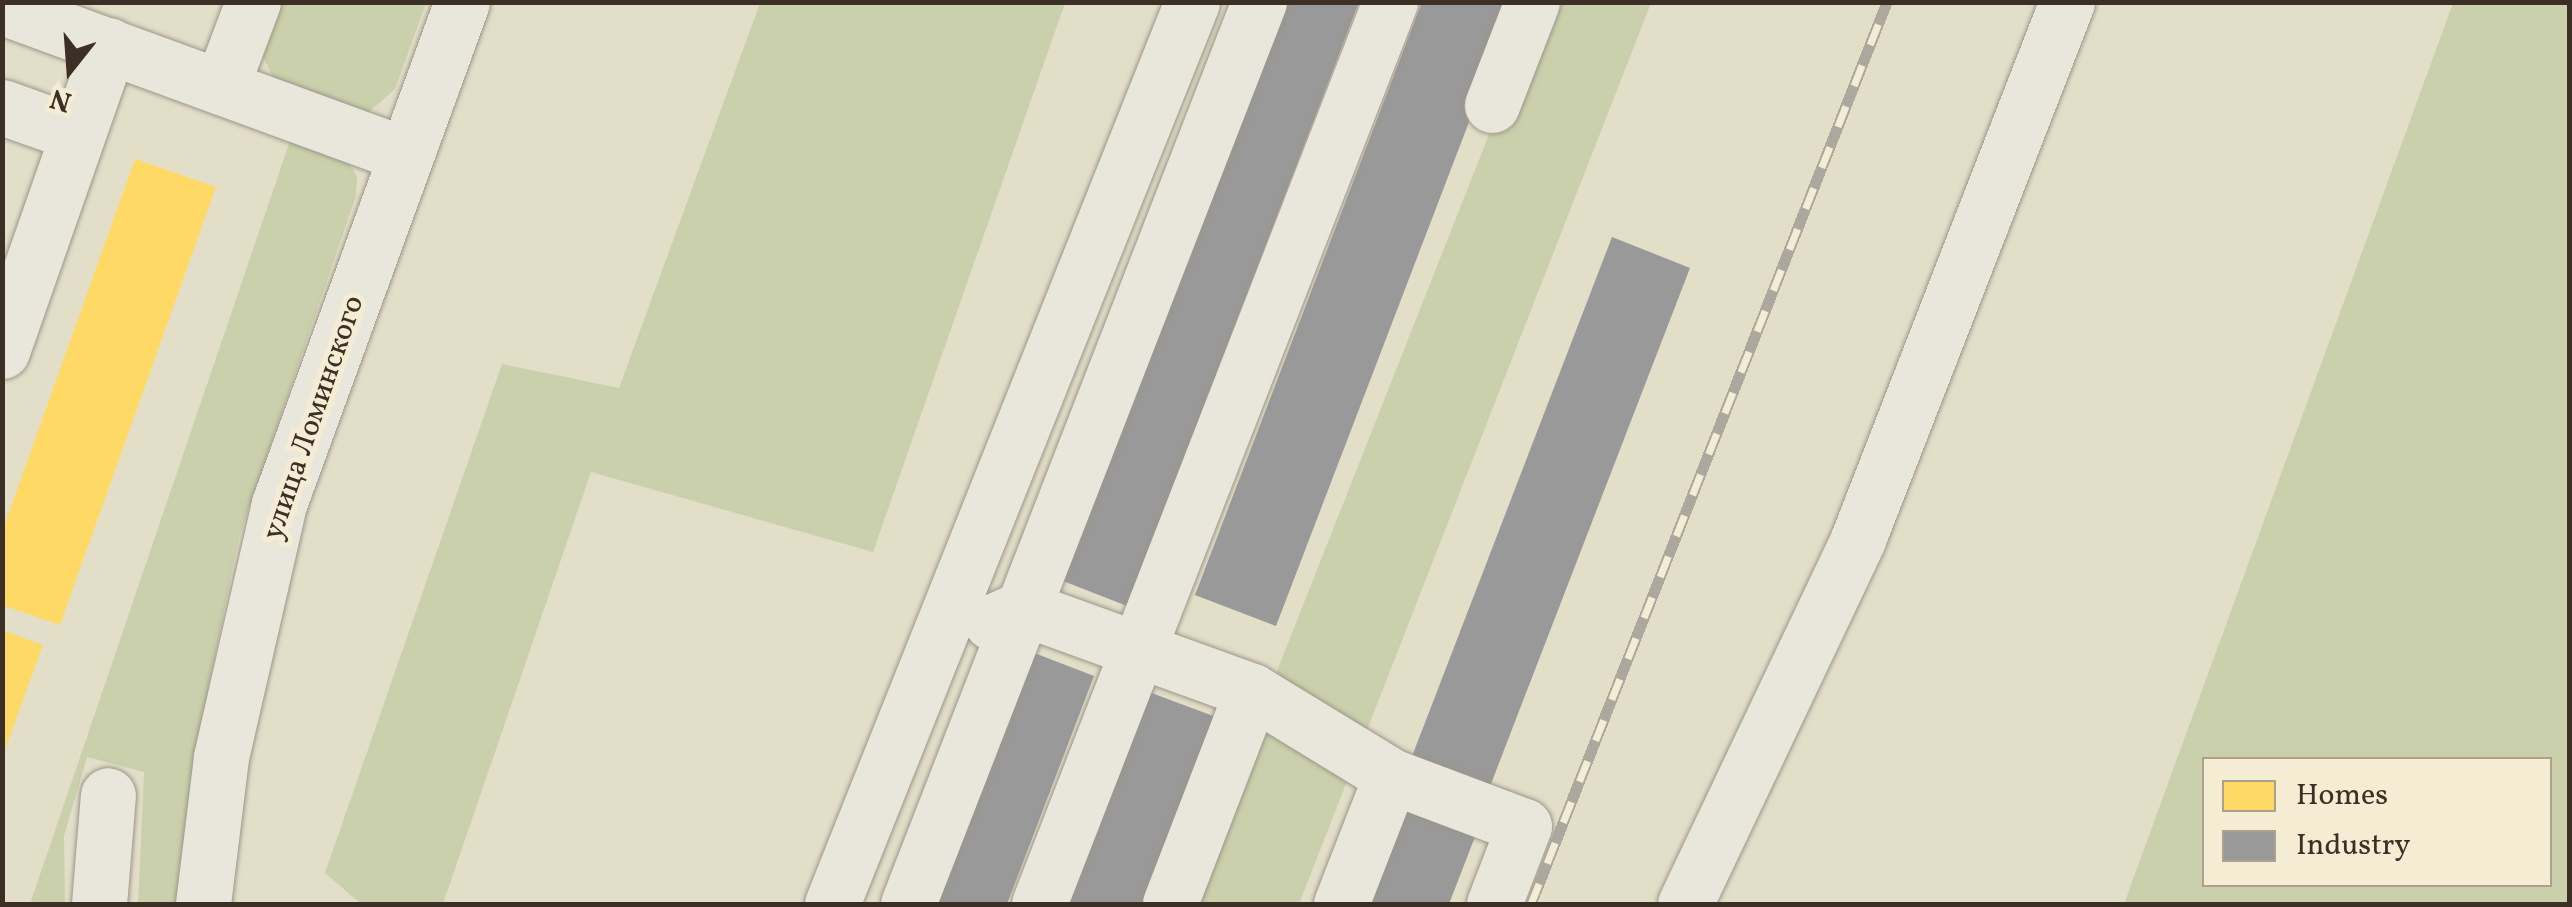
<!DOCTYPE html>
<meta charset="utf-8">
<style>
body{margin:0}
#map{position:relative;width:2572px;height:907px;overflow:hidden;background:#e3dec8;font-family:Vollkorn,serif}
div>[style]{position:absolute}
.green>*{inset:0;background:#cad0ab}
.homes>*{inset:0;background:#ffd966}
.industry>*{inset:0;background:#999}
.roads{filter:drop-shadow(0 0 2px #9b9689) drop-shadow(0 0 2px #9b9689)}
.minor>*{height:55px;margin:-27.5px;padding:0 27.5px;transform-origin:27.5px;border-radius:27.5px;background:#e9e6db}
.rail>*{height:11px;margin-top:-5.5px;transform-origin:0;background:repeating-linear-gradient(90deg,#f5edd3 0 22px,#aca89e 0 44px);box-sizing:border-box;border-block:2px solid #aca89e}
span{translate:-50% -50%;white-space:nowrap;text-align:center;line-height:1.15;-webkit-text-stroke:10px #f5edd3;paint-order:stroke}
.street-label{font-size:30px;color:#3c3026}
.frame{position:absolute;inset:0;border:5px solid #3c3026;pointer-events:none}
.legend{position:absolute;left:2202px;top:757px;width:350px;height:130px;box-sizing:border-box;background:#f5edd3;border:2px solid #aba18e;margin:0;padding:12px 18px;list-style:none;font-size:30px;color:#3c3026}
.legend li{display:flex;align-items:center;gap:20px;height:50px}
.legend b{width:50px;border:2px solid #aba18e}
.north{position:absolute;left:20px;top:20px;width:100px;height:100px;-webkit-text-stroke:8px #f5edd3;paint-order:stroke;rotate:197deg;font-size:28px;font-weight:700;line-height:40px;text-align:center;color:#3c3026}
.north::after{content:'';display:block;margin:auto;width:35px;height:45px;background:#3c3026;clip-path:polygon(50% 0,100% 100%,50% 72%,0 100%)}
</style>
<div id="map">
<div class="green">
<div style="clip-path:polygon(281px 3px,426px 3px,395px 89px,369px 112px,277px 86px,262px 54px)"></div>
<div style="clip-path:polygon(760px 3px,1065px 3px,873px 552px,591px 472px,443px 904px,361px 904px,325px 873px,502px 364px,619px 388px)"></div>
<div style="clip-path:polygon(1541px 3px,1651px 3px,1299px 904px,1185px 904px)"></div>
<div style="clip-path:polygon(evenodd,2453px 3px,2569px 3px,2569px 904px,2124px 904px,2453px 3px,2204px 760px,2550px 760px,2550px 884px,2204px 884px,2204px 760px)"></div>
<div style="clip-path:polygon(293px 132px,347px 159px,357px 177px,356px 196px,239px 537px,194px 758px,176px 904px,138px 904px,144px 772px,87px 757px,64px 836px,65px 904px,30px 904px)"></div>
</div>
<div class="homes">
<div style="clip-path:polygon(135px 159px,216px 187px,60px 625px,2px 605px,2px 532px)"></div>
<div style="clip-path:polygon(2px 630px,43px 645px,3px 755px,2px 755px)"></div>
</div>
<div class="industry">
<div style="clip-path:polygon(1280px 2px,1359px 2px,1127px 606px,1058px 579px)"></div>
<div style="clip-path:polygon(1422px 2px,1515px 2px,1276px 626px,1195px 595px)"></div>
<div style="clip-path:polygon(1612px 237px,1690px 268px,1489px 789px,1411px 759px)"></div>
<div style="clip-path:polygon(1024px 649px,1094px 676px,1007px 904px,925px 904px)"></div>
<div style="clip-path:polygon(1149px 692px,1224px 720px,1154px 904px,1067px 904px)"></div>
<div style="clip-path:polygon(1404px 801px,1478px 829px,1449px 904px,1364px 904px)"></div>
</div>
<div class="roads">
<div class="minor">
<div style="left:2px;top:7px;width:430px;rotate:20.1deg"></div>
<div style="left:221px;top:87px;width:91px;rotate:-69.4deg"></div>
<div style="left:1492px;top:105px;width:110px;rotate:-68.8deg"></div>
<div style="left:2px;top:107px;width:77px;rotate:19.6deg"></div>
<div style="left:2px;top:351px;width:324px;rotate:-70.7deg"></div>
<div style="left:991px;top:622px;width:35px;rotate:-24deg"></div>
<div style="left:1023px;top:608px;width:244px;rotate:19.9deg"></div>
<div style="left:1252px;top:691px;width:228px;rotate:111.1deg"></div>
<div style="left:1252px;top:691px;width:163px;rotate:31.4deg"></div>
<div style="left:1391px;top:776px;width:142px;rotate:20.6deg"></div>
<div style="left:1524px;top:826px;width:84px;rotate:111deg"></div>
<div style="left:99px;top:904px;width:109px;rotate:-85.3deg"></div>
<div style="left:203px;top:904px;width:148px;rotate:-83deg"></div>
<div style="left:221px;top:757px;width:260px;rotate:-77.1deg"></div>
<div style="left:279px;top:504px;width:534px;rotate:-69.97deg"></div>
<div style="left:832px;top:904px;width:971px;rotate:-68.24deg"></div>
<div style="left:908px;top:904px;width:968px;rotate:-68.74deg"></div>
<div style="left:1039px;top:904px;width:968px;rotate:-68.74deg"></div>
<div style="left:1341px;top:904px;width:137px;rotate:-68.7deg"></div>
<div style="left:1685px;top:904px;width:404px;rotate:-64.6deg"></div>
<div style="left:1858px;top:539px;width:576px;rotate:-68.73deg"></div>
</div>
</div>
<div class="rail">
<div style="left:1531px;top:904px;width:970px;rotate:-68.46deg"></div>
</div>
<div class="street-label">
<span style="left:314px;top:418px;rotate:-71deg">улица Ломинского</span>
</div>
<div class="frame"></div>
<ul class="legend">
<li><b style="height:28px;background:#ffd966"></b>Homes</li>
<li><b style="height:28px;background:#999"></b>Industry</li>
</ul>
<div class="north">N</div>
</div>
